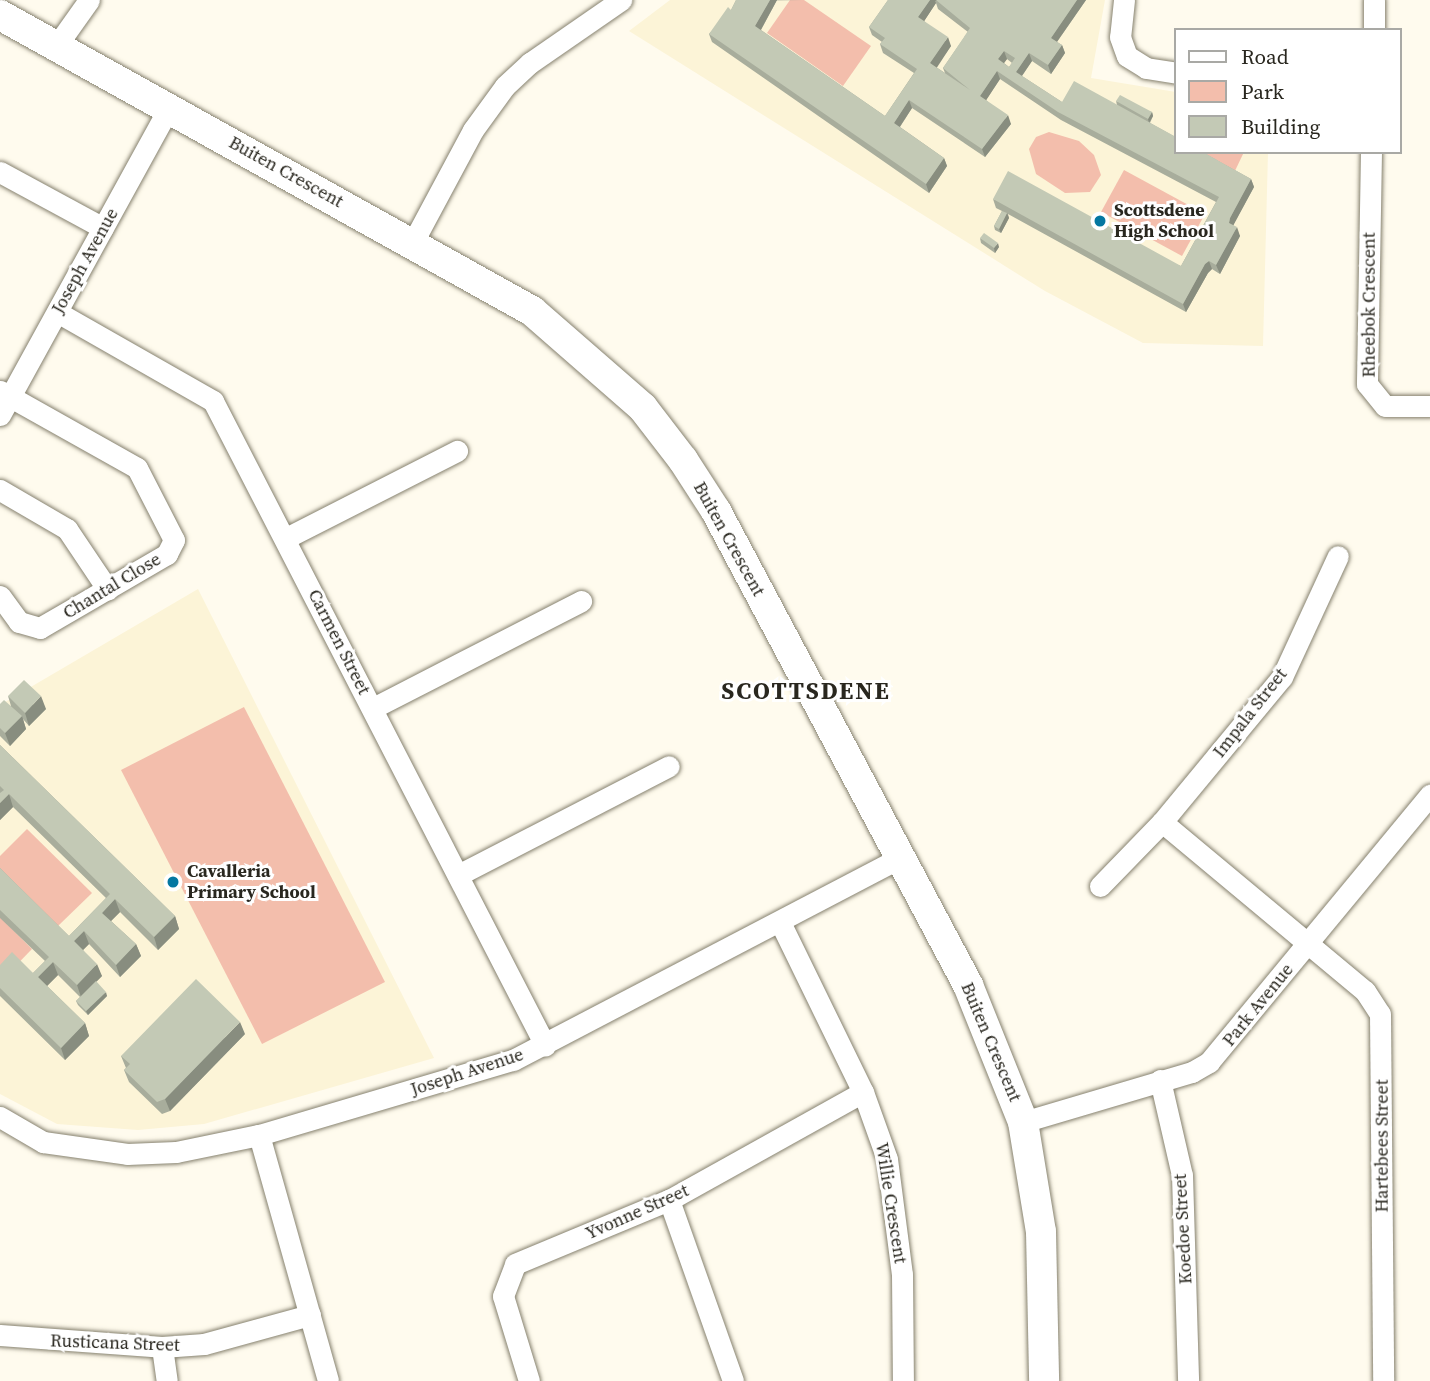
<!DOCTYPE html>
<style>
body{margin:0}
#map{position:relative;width:1430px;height:1381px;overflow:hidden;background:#fffbee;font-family:"Source Serif 4",serif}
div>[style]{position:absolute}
.built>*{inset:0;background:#fcf4d7}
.green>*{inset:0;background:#f3beac}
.roads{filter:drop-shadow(0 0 2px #86816e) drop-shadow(0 0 2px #86816e)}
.street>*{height:21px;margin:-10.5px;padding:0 10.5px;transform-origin:10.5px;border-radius:10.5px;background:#fff}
.secondary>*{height:30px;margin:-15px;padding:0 15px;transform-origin:15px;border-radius:15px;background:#fff}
.wall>*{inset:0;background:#a8ad9c}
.shaded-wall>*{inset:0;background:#888d7f}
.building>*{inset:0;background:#c3c9b5}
.dots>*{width:19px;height:19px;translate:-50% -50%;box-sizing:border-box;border:4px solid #fff;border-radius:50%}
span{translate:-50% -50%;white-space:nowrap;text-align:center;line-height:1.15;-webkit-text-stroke:6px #fff;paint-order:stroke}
.street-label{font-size:18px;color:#29271f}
.poi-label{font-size:18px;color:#29271f;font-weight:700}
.left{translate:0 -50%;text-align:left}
.district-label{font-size:24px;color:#29271f;font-weight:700;letter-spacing:2px}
.legend{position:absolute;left:1174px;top:28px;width:228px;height:126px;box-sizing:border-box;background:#fff;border:2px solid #a9a9a5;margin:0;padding:9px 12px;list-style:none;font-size:21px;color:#29271f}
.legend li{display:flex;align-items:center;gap:14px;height:35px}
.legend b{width:35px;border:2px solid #a9a9a5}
</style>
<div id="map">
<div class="built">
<div style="clip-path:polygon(670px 0,1105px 0,1091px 78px,1176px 92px,1176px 152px,1268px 152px,1263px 346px,1143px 343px,1045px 291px,629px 31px)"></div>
<div style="clip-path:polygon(198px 589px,434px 1058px,204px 1124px,138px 1130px,57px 1124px,0 1094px,0 705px)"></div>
</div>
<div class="green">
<div style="clip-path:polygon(790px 0,804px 0,871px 46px,843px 86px,767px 33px)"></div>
<div style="clip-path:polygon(1049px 132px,1079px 141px,1094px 155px,1101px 175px,1090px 192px,1065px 193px,1036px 174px,1029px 149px,1036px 137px)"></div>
<div style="clip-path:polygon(1208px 152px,1244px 152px,1233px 175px,1204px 159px)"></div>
<div style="clip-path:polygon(1124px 170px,1205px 214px,1182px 256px,1101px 212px)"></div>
<div style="clip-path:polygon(244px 707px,385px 982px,262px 1044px,121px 770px)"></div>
<div style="clip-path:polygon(27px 829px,92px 893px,58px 926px,0 869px,0 856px)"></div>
<div style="clip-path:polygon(0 917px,32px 949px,0 982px)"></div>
</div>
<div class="roads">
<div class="street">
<div style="left:1124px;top:0;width:37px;rotate:96deg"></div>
<div style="left:1120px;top:37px;width:20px;rotate:70deg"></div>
<div style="left:1127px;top:56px;width:22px;rotate:32deg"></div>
<div style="left:1146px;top:68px;width:30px;rotate:9deg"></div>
<div style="left:1374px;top:30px;width:30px;rotate:-90deg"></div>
<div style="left:57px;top:45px;width:55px;rotate:-54.6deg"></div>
<div style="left:1371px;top:152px;width:232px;rotate:91deg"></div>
<div style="left:1367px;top:384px;width:28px;rotate:51deg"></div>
<div style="left:1385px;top:406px;width:45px"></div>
<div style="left:0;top:172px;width:117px;rotate:28.5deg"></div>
<div style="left:413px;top:242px;width:127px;rotate:-61.8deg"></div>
<div style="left:473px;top:130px;width:54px;rotate:-54deg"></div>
<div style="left:505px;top:86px;width:34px;rotate:-43deg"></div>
<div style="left:530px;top:63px;width:111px;rotate:-34.7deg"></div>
<div style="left:57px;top:312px;width:180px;rotate:29.7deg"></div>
<div style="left:213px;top:401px;width:725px;rotate:62.73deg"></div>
<div style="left:0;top:391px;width:157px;rotate:29.3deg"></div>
<div style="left:137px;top:468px;width:81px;rotate:62.8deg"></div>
<div style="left:174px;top:540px;width:16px;rotate:117deg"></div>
<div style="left:167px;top:554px;width:147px;rotate:149.8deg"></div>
<div style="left:40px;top:628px;width:22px;rotate:-164deg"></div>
<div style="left:19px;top:622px;width:32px;rotate:-126deg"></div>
<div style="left:0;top:415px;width:350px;rotate:-61.2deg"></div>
<div style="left:0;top:490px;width:78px;rotate:30.2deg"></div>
<div style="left:67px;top:529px;width:73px;rotate:56.1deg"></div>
<div style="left:286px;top:538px;width:192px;rotate:-27deg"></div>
<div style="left:373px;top:708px;width:234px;rotate:-27.2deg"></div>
<div style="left:1162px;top:822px;width:264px;rotate:39.8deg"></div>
<div style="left:1365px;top:991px;width:27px;rotate:57deg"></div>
<div style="left:1380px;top:1014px;width:367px;rotate:89.5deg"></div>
<div style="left:458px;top:875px;width:237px;rotate:-27.3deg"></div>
<div style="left:1100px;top:886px;width:89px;rotate:-45.9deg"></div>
<div style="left:1162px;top:822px;width:188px;rotate:-50.4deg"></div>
<div style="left:1282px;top:677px;width:133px;rotate:-65.2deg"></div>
<div style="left:780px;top:922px;width:189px;rotate:64deg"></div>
<div style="left:863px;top:1092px;width:71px;rotate:70.3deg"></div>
<div style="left:887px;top:1159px;width:116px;rotate:82.6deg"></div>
<div style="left:902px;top:1274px;width:107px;rotate:89.5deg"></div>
<div style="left:1160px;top:1080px;width:98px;rotate:77deg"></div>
<div style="left:1182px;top:1175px;width:206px;rotate:88.3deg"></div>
<div style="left:0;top:1117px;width:50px;rotate:30.2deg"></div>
<div style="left:43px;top:1142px;width:85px;rotate:8.1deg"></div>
<div style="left:127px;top:1154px;width:49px;rotate:-2.3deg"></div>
<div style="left:176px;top:1152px;width:85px;rotate:-11.6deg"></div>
<div style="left:259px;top:1135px;width:265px;rotate:-16.5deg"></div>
<div style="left:513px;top:1060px;width:438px;rotate:-27.6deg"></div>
<div style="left:1023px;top:1122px;width:176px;rotate:-16.5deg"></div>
<div style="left:1192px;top:1072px;width:20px;rotate:-30deg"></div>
<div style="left:1209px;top:1062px;width:347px;rotate:-50.4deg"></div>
<div style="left:259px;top:1135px;width:255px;rotate:74.3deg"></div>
<div style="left:669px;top:1200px;width:192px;rotate:70.5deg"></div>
<div style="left:0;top:1335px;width:162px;rotate:4.2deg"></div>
<div style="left:162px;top:1347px;width:42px;rotate:-4.1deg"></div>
<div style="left:204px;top:1344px;width:110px;rotate:-15.3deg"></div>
<div style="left:162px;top:1347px;width:34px;rotate:82deg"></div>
<div style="left:529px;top:1381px;width:89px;rotate:-107deg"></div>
<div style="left:503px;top:1296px;width:34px;rotate:-69deg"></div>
<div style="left:515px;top:1264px;width:167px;rotate:-22.6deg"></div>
<div style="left:669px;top:1200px;width:222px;rotate:-29.1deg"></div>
</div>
<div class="secondary">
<div style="left:0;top:15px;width:609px;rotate:29.09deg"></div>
<div style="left:532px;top:311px;width:147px;rotate:41.1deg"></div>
<div style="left:643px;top:408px;width:66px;rotate:52.4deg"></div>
<div style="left:683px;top:460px;width:61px;rotate:57.1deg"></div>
<div style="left:716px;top:511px;width:537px;rotate:62deg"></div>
<div style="left:968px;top:985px;width:148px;rotate:68.1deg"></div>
<div style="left:1023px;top:1122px;width:111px;rotate:80.7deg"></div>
<div style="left:1041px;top:1232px;width:149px;rotate:88.8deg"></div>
</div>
</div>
<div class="wall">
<div style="clip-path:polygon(evenodd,736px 0,777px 0,761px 30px,885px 116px,914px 73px,883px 53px,880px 44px,882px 42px,872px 35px,869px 27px,888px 0,1086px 0,1057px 42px,1062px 45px,1065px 53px,1051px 74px,1032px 61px,1022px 76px,1062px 102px,1117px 105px,1116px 101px,1152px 112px,1153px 116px,1150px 123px,1251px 179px,1254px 187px,1233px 225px,1240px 236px,1220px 274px,1212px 269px,1208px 273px,1186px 312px,1008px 214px,1009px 218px,1001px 233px,995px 230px,994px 226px,1002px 211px,996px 208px,993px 199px,1181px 266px,1216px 202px,1061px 120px,1000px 79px,986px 100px,1011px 124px,985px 157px,912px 108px,900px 127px,944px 158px,947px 166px,929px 193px,712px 42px,709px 34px,731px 10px,736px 0,936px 3px,938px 9px,968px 32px,943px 68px,945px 73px,936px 67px,951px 46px,924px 21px,936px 3px,736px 0,1007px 59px,1012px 63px,1009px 67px,1004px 63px,1007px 59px)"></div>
<div style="clip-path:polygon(980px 238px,999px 247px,995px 253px,981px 243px)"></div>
<div style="clip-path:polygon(8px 696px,46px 709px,29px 726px,23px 719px,26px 729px,10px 746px,0 736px,0 704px,11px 706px)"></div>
<div style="clip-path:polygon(0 745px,175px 916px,179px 929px,158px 950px,120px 912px,111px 921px,136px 944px,141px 956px,120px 977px,89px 944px,83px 950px,102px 976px,96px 982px,107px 996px,88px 1015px,78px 1005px,76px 1001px,80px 997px,58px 975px,47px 986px,85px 1023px,89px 1036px,65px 1060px,0 996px,0 965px,33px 973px,45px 961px,0 918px,0 868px,69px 936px,106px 898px,13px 807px,0 820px)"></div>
<div style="clip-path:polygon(245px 1034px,170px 1111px,162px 1114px,129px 1082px,124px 1070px,126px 1068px,121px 1056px)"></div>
</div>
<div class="shaded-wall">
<div style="clip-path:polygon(770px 0,777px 0,758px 35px,755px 26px)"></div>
<div style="clip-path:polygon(930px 0,938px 0,935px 1px,936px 3px,921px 26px,918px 17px)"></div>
<div style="clip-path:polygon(1077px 0,1086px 0,1054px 46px,1051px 38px)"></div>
<div style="clip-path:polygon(948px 37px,951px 46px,934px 72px,930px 63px)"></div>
<div style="clip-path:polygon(1062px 45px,1065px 53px,1051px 74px,1048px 65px)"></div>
<div style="clip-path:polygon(1004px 51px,1007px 59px,1001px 67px,998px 59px)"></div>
<div style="clip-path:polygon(1029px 53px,1032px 61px,1019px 80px,1016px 72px)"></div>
<div style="clip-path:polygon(997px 71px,1000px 79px,983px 105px,980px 96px)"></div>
<div style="clip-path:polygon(909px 100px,912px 108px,897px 131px,894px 123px)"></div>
<div style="clip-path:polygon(1152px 112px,1153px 116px,1149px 123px,1148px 119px)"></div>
<div style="clip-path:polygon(1008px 115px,1011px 124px,985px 157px,982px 149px)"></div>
<div style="clip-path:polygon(944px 158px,947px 166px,929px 193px,926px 184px)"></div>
<div style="clip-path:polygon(1251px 179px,1254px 187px,1233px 226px,1229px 223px,1230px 218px)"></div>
<div style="clip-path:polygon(1007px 213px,1009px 218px,1001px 233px,999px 229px)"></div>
<div style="clip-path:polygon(1237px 227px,1240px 236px,1220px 274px,1216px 265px)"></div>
<div style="clip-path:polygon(998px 243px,999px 247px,995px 253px,994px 248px)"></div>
<div style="clip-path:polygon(1209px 261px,1212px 269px,1208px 273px,1186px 312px,1183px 304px,1205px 264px)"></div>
<div style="clip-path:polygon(41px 696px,46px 709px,29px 726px,25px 713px)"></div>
<div style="clip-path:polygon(22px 716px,26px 729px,10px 746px,5px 733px)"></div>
<div style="clip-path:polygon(9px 794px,13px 807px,0 820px,0 803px)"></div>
<div style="clip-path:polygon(115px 899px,120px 912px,107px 925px,102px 913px)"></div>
<div style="clip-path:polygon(175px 916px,179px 929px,158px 950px,154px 937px)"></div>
<div style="clip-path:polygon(84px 931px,89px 944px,79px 954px,74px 941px)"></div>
<div style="clip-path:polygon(136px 944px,141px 956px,120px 977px,116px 965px)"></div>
<div style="clip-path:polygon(53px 962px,58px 975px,43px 990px,38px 977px)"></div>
<div style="clip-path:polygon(97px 964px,102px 976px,81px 997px,77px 985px)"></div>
<div style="clip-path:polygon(106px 992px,107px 996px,88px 1015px,86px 1011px)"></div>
<div style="clip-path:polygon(240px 1022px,245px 1034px,170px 1111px,165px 1099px)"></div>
<div style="clip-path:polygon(85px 1023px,89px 1036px,65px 1060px,61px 1048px)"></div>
</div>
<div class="building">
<div style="clip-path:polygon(evenodd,736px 0,770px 0,755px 26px,885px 116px,917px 69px,880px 44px,885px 38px,869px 27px,888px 0,930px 0,918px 17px,948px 37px,930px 63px,970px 90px,943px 68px,970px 28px,936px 0,1077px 0,1051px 38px,1062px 45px,1048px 65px,1029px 53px,1016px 72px,1062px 102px,1074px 81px,1176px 137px,1176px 152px,1203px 152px,1251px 179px,1230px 218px,1229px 223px,1237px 227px,1216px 265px,1209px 261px,1205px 264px,1183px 304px,993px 199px,1008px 171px,1181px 266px,1219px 197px,1058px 112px,997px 71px,980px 96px,1008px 115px,982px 149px,909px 100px,894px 123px,944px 158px,926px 184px,709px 34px,728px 7px,731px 10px,736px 0,1004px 51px,1015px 58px,1009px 67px,998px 59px,1004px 51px)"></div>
<div style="clip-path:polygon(1120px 95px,1152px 112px,1148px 119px,1116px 101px)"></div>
<div style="clip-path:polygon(1002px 211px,1007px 213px,999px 229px,994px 226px)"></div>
<div style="clip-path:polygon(984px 233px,998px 243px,994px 248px,980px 238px)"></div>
<div style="clip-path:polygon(24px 680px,41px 696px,25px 713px,8px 696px)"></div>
<div style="clip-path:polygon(4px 700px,22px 716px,5px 733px,0 728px,0 704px)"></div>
<div style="clip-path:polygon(0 745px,175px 916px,154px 937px,115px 899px,102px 913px,136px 944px,116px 965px,84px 931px,74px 941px,97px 964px,77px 985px,53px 962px,38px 977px,85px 1023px,61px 1048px,0 988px,0 965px,12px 952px,33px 973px,49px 957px,0 910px,0 868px,69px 936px,110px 894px,9px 794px,0 803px,0 793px,4px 790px,0 786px)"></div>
<div style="clip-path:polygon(196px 979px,240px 1022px,165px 1099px,157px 1102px,124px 1070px,130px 1064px,121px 1056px)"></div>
<div style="clip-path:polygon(96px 981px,106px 992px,86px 1011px,76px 1001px)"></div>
</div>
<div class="dots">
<div style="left:1100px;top:221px;background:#0477a1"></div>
<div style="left:173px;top:882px;background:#0477a1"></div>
</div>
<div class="street-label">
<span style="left:286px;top:172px;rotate:29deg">Buiten Crescent</span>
<span style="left:85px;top:261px;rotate:-61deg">Joseph Avenue</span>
<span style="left:1369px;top:305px;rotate:-90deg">Rheebok Crescent</span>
<span style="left:729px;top:539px;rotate:61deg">Buiten Crescent</span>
<span style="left:112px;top:586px;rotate:-31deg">Chantal Close</span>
<span style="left:339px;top:642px;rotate:63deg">Carmen Street</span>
<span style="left:1250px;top:713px;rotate:-52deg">Impala Street</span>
<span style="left:1258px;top:1005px;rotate:-51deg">Park Avenue</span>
<span style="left:991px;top:1042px;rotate:67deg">Buiten Crescent</span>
<span style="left:467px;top:1072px;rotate:-18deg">Joseph Avenue</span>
<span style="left:1382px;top:1146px;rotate:-90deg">Hartebees Street</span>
<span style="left:891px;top:1203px;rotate:81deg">Willie Crescent</span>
<span style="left:637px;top:1212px;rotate:-24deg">Yvonne Street</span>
<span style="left:1183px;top:1229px;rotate:-93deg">Koedoe Street</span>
<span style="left:115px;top:1343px;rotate:2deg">Rusticana Street</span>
</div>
<div class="poi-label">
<span class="left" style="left:1114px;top:221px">Scottsdene<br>High School</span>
<span class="left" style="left:187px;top:882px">Cavalleria<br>Primary School</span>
</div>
<div class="district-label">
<span style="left:806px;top:691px">SCOTTSDENE</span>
</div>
<ul class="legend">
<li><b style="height:9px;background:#fff"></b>Road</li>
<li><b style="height:19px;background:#f3beac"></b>Park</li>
<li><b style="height:19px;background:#c3c9b5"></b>Building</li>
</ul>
</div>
